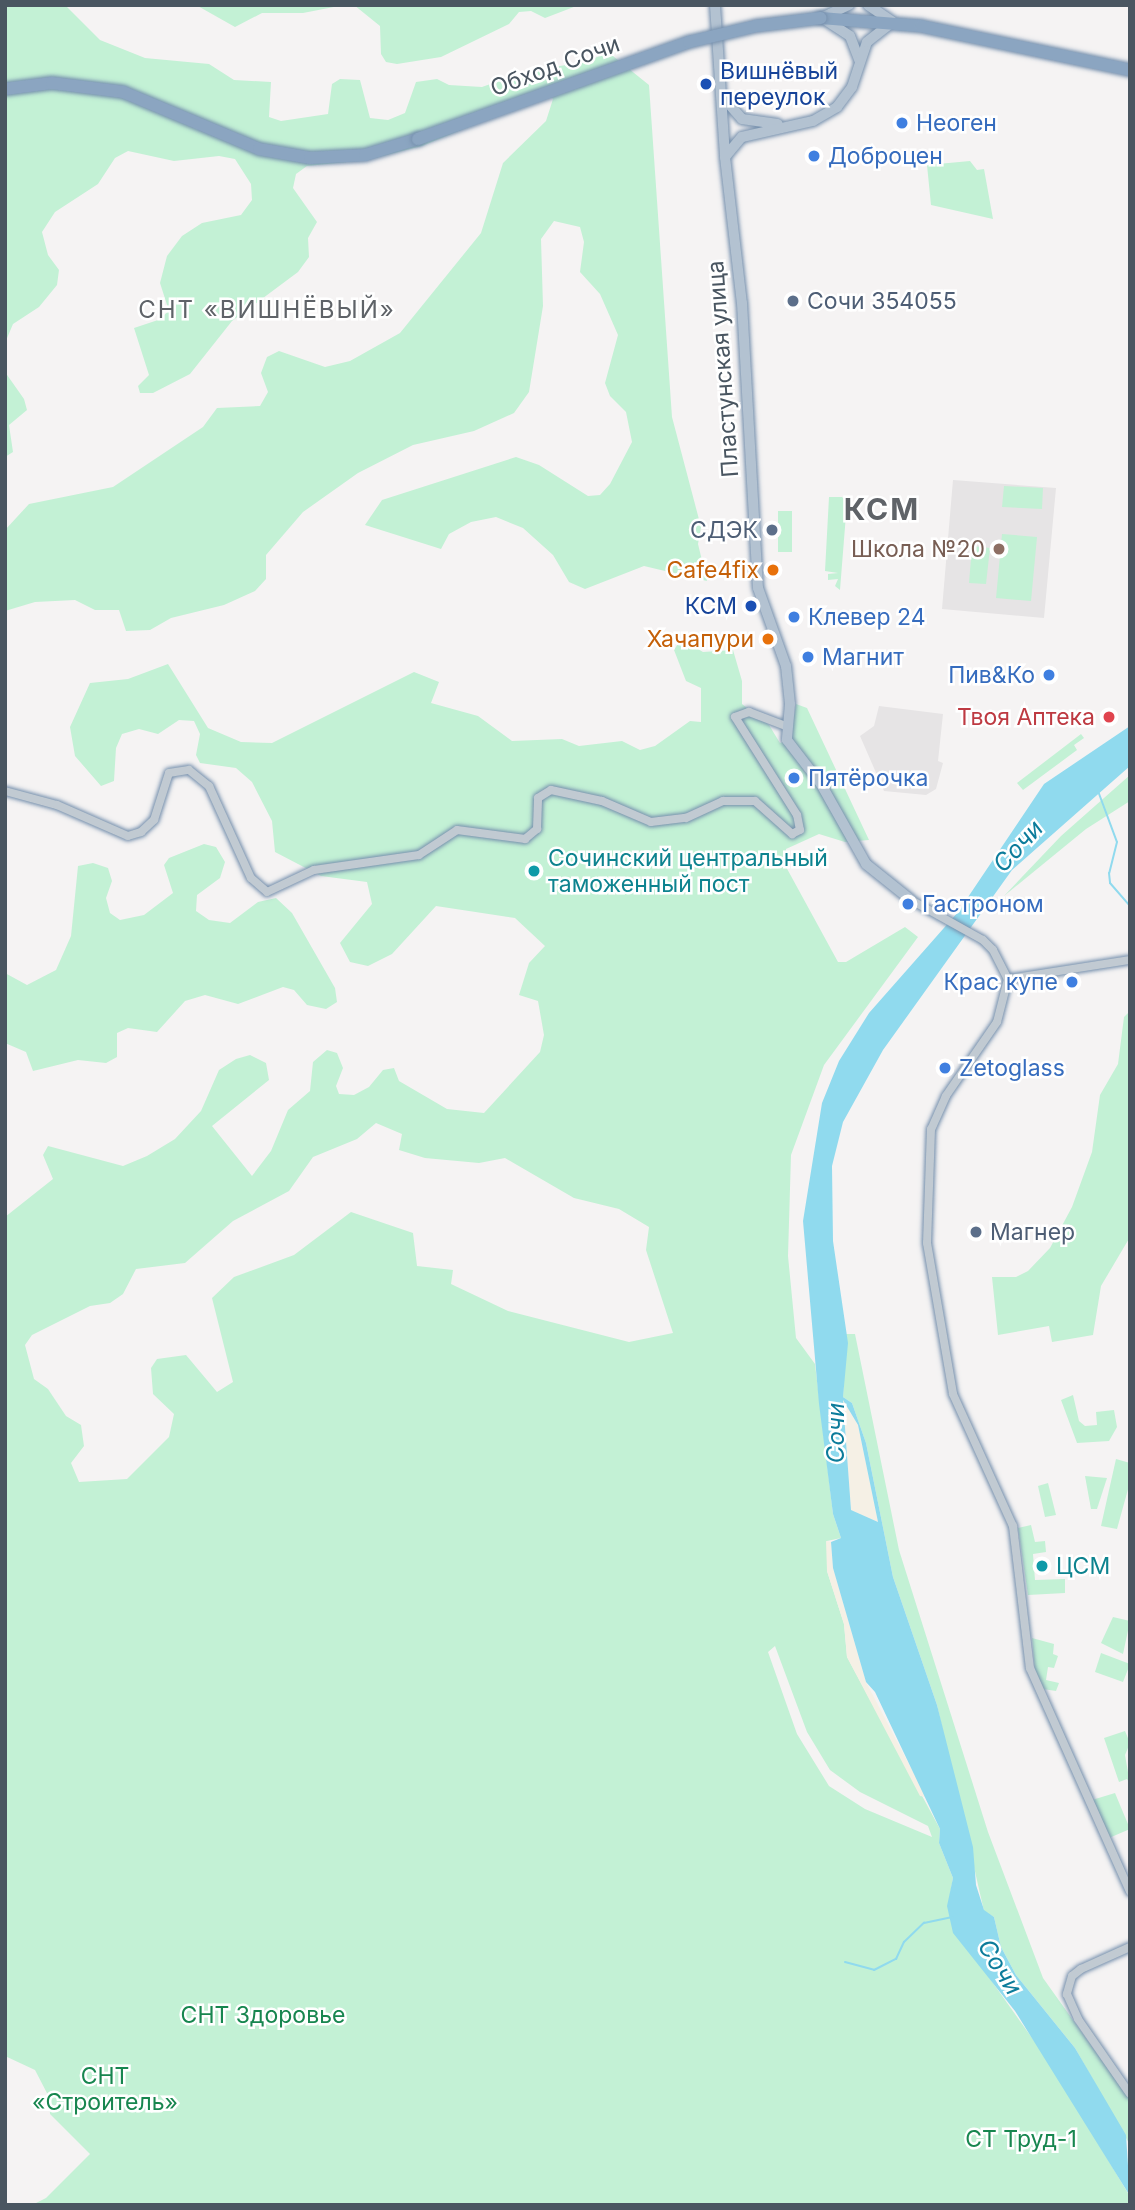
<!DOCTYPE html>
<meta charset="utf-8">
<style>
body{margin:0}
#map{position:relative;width:1135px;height:2210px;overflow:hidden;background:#f5f3f3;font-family:Inter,sans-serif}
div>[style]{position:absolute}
.education>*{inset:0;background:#e6e4e5}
.green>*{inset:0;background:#c3f1d5}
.sand>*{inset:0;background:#f5f0e5}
.water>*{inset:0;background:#90daee}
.stream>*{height:2px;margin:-1px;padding:0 1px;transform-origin:1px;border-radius:1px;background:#90daee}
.roads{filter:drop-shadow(0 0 2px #7690ad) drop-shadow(0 0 2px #7690ad)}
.minor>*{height:8px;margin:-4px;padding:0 4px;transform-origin:4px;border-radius:4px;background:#c1cad2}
.major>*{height:10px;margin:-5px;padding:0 5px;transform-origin:5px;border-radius:5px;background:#b3c2d1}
.highway>*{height:12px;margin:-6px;padding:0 6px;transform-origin:6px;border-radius:6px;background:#8ba5c1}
.bridges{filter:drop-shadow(0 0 2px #7690ad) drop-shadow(0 0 2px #7690ad)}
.highway-bridge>*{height:12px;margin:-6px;padding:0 6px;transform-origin:6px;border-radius:6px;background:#8ba5c1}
.dots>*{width:19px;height:19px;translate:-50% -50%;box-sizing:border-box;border:4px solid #fff;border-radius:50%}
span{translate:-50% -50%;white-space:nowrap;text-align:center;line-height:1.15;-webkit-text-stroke:5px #fff;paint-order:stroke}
.street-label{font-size:23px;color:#4a5661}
.transit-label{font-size:23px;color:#164399}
.left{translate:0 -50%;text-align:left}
.right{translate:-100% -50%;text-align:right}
.shop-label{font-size:23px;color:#366cbe}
.service-label{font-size:23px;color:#4e5e75}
.education-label{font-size:23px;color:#785e54}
.food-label{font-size:23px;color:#c56008}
.health-label{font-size:23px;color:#be3a42}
.culture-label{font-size:23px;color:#0d838f}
.park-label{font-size:23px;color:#17864f}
.neighbourhood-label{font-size:24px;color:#5f6368;letter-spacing:2px}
.water-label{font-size:24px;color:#0c7c9b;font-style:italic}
.district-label{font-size:30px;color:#5f6368;font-weight:700;letter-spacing:2px}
.frame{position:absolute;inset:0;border:7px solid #4a5661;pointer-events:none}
</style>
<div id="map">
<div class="education">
<div style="clip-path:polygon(953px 480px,1056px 488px,1044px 618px,942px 609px)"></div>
<div style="clip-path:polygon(879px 706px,943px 714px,938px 761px,943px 763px,936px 789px,926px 795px,884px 791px,860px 736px,874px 726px)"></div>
</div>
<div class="green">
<div style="clip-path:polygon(5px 5px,65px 5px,100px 40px,145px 58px,209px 64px,234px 80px,271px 82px,269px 117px,281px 121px,328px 114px,332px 84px,340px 79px,360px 80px,370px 118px,388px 120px,405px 113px,416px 82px,437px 79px,449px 85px,482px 87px,527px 71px,586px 62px,608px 52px,649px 85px,672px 417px,701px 527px,698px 544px,707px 581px,644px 566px,585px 589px,569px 582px,553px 555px,523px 528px,496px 517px,471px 522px,449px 534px,441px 549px,365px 525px,382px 500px,516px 457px,539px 465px,588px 496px,600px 495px,610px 484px,632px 442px,626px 412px,610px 396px,605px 383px,618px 335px,600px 294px,580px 272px,584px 242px,580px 227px,554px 221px,541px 239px,543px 306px,529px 392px,514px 413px,474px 431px,413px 445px,358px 473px,303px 512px,266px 555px,266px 579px,255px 591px,224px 605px,171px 618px,150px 630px,126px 631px,119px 610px,95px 610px,75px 600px,35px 602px,5px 611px,5px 530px,29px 504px,113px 487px,203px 427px,217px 408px,260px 406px,268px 392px,261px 373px,267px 357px,279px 351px,325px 367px,350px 361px,400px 333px,481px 233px,503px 163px,546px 121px,553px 99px,549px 94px,422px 146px,367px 160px,307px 166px,296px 174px,293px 188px,317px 222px,308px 238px,309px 257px,298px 272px,232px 321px,190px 374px,153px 393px,140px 393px,138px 386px,149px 375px,134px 328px,158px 320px,169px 311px,160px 283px,167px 256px,182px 236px,202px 223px,241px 215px,252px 200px,251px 184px,235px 159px,219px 156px,174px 161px,128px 151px,115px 158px,98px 184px,55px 212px,42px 232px,48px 255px,59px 270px,57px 285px,39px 307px,13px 324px,5px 343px)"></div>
<div style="clip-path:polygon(196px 5px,344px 5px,303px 13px,262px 13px,235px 27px)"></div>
<div style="clip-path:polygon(354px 5px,579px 5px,545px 18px,531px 11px,519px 12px,509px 24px,441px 57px,397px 64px,386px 62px,381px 54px,380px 26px)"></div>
<div style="clip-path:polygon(970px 161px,977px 170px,984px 169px,993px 219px,931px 205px,927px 165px)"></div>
<div style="clip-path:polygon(5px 372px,24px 399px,27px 410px,9px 425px,13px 452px,5px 457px)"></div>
<div style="clip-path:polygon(1004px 486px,1043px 488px,1042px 509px,1002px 507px)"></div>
<div style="clip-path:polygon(829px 497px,842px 497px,847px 502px,840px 590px,835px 586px,838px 579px,828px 580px,828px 574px,838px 573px,825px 571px)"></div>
<div style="clip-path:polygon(778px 511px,792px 511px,792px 552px,778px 552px)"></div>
<div style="clip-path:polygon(1002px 534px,1037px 537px,1031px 601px,996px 598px)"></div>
<div style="clip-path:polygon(972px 546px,990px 548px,986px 584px,969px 583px)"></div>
<div style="clip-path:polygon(evenodd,681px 639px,703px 652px,733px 650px,742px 681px,742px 704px,769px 725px,780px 743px,790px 739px,796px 704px,807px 708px,869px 840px,845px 842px,819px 834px,786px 849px,785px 865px,838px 962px,846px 962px,905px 927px,918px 937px,824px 1065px,791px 1155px,788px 1256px,796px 1338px,815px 1364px,833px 1514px,841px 1538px,827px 1541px,827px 1571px,844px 1624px,847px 1657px,940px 1829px,939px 1843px,953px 1878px,948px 1906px,968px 1948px,1052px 2066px,1129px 2195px,1130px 2205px,32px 2205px,46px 2198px,90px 2154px,50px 2114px,49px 2097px,35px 2070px,5px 2056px,5px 1217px,53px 1179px,43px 1155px,48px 1146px,123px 1166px,147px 1156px,175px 1139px,201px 1111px,219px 1070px,236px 1059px,250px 1055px,266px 1063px,269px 1080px,212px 1126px,252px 1176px,271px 1151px,288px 1110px,310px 1091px,313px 1062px,327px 1050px,337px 1053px,343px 1068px,336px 1086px,339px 1094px,354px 1095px,369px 1087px,383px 1070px,394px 1068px,399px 1081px,447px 1109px,484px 1113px,540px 1052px,544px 1035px,538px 1001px,519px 995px,529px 963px,545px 946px,515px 918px,436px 906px,392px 954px,368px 966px,350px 962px,340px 943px,372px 904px,367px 882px,321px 876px,275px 852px,272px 821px,252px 782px,236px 768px,200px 763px,196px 755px,200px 734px,194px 721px,179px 720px,158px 734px,139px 729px,122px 734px,116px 748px,114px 781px,101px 786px,75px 756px,70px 727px,90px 683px,128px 679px,168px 664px,208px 728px,241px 742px,272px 743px,414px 672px,439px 682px,431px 703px,478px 716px,512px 741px,562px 739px,579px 746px,622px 741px,640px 750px,655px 746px,690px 721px,701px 722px,701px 688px,686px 681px,674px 650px,681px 639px,376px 1123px,402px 1134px,399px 1150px,425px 1158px,479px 1163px,505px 1158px,574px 1198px,619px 1209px,649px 1227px,646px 1250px,673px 1333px,629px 1342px,508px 1311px,451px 1284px,453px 1270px,417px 1266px,413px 1233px,351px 1212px,294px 1255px,234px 1277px,212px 1298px,233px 1382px,217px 1392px,186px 1355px,157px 1359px,151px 1368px,153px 1394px,174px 1414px,169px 1437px,127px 1479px,79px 1482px,71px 1463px,84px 1446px,81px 1425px,66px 1416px,48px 1389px,34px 1379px,25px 1345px,32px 1335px,90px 1306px,110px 1303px,123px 1294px,136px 1269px,185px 1263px,233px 1221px,289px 1191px,313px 1157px,357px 1139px,376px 1123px,681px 639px,775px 1646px,807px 1732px,830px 1770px,860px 1792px,928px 1826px,932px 1837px,865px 1809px,829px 1786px,797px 1734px,768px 1652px,775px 1646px)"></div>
<div style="clip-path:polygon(1081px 734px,1084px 738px,1074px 745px,1077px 750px,1023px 790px,1017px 783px)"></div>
<div style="clip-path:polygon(1130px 775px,1130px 801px,1086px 829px,1004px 896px,1061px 836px)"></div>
<div style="clip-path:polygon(204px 844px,216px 847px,225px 862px,220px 878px,197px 895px,196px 911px,209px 920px,230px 923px,258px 902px,276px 898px,292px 913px,335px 988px,337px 1002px,326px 1009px,307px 1005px,294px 990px,283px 987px,238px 1004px,205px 995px,185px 1001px,157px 1032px,128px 1028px,117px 1033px,117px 1057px,106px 1063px,78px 1060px,33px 1071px,26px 1052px,5px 1043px,5px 973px,27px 985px,56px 970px,71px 936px,78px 866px,93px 863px,108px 868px,112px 881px,106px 898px,110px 913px,120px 920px,144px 915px,173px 893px,164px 865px,169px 858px)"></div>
<div style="clip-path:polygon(1130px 1011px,1130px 1237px,1101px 1286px,1093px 1335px,1052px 1342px,1049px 1326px,998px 1335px,992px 1277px,1016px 1277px,1028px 1271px,1050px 1248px,1072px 1207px,1092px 1152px,1100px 1095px,1118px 1064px,1124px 1017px)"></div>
<div style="clip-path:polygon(846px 1334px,855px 1334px,899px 1550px,988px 1832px,1043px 1978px,1130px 2100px,1130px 2145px,1075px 2048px,1016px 1975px,1001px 1947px,994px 1917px,984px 1911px,937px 1705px,893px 1577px,866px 1443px,852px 1403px,843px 1397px)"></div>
<div style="clip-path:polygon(1073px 1395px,1079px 1421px,1085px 1426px,1097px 1425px,1096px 1412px,1114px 1410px,1117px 1427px,1109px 1441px,1077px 1443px,1061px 1400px)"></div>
<div style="clip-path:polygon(1116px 1459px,1130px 1463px,1130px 1482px,1117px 1529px,1101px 1526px)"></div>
<div style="clip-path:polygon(1085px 1476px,1107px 1478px,1097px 1509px,1091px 1509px)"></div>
<div style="clip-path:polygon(1048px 1483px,1056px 1515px,1045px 1517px,1038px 1486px)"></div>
<div style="clip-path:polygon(1031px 1525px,1035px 1542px,1045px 1541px,1046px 1552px,1033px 1554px,1035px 1580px,1065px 1579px,1065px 1593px,1028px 1595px,1018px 1528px)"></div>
<div style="clip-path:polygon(1113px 1617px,1130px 1621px,1123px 1654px,1101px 1643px)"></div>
<div style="clip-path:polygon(1032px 1638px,1054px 1644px,1053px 1654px,1058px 1656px,1054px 1668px,1048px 1667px,1046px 1680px,1059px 1683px,1056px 1691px,1043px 1689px,1035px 1671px)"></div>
<div style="clip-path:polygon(1101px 1653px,1130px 1664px,1123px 1682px,1095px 1672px)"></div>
<div style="clip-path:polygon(1125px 1731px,1130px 1743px,1125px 1755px,1130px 1784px,1127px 1779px,1119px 1782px,1104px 1738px)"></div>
<div style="clip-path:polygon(1115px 1793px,1130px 1829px,1109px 1838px,1092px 1800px)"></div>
</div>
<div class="sand">
<div style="clip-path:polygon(843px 1399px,858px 1425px,878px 1522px,851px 1510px)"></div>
<div style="clip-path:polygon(826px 1541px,831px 1542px,833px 1568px,866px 1682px,926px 1797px,920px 1796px,847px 1657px,844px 1624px,827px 1571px)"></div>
</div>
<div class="water">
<div style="clip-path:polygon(evenodd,1130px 726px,1130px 766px,1012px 870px,883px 1050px,843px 1122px,832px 1166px,833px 1241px,848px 1343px,843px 1397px,852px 1403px,866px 1443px,893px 1577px,937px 1705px,973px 1847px,976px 1885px,984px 1910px,994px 1917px,1001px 1947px,1016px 1975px,1075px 2048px,1126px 2135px,1130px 2196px,1015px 2011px,953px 1933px,947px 1906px,953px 1878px,939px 1843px,940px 1829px,875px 1692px,866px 1682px,833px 1568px,831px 1542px,841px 1538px,833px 1514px,819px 1404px,803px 1221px,822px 1103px,839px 1061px,869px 1013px,958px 912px,1044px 784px,1130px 726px,843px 1400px,858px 1425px,878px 1522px,851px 1510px,843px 1400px)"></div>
</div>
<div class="stream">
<div style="left:1098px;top:791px;width:54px;rotate:69.6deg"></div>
<div style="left:1117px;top:842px;width:32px;rotate:104deg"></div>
<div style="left:1109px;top:873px;width:10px;rotate:84deg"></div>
<div style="left:1110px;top:883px;width:30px;rotate:49deg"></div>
<div style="left:845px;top:1962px;width:30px;rotate:15deg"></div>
<div style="left:874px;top:1970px;width:25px;rotate:-27deg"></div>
<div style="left:896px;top:1959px;width:19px;rotate:-65deg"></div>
<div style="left:904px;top:1942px;width:28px;rotate:-44deg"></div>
<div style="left:924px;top:1923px;width:29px;rotate:-12deg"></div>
</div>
<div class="roads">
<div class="minor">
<div style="left:5px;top:791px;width:54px;rotate:15.1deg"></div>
<div style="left:57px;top:805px;width:77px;rotate:23.6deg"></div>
<div style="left:128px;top:836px;width:14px;rotate:-17deg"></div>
<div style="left:141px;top:832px;width:18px;rotate:-43deg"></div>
<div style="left:154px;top:820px;width:49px;rotate:-72.3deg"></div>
<div style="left:169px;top:773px;width:20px;rotate:-9deg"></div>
<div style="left:189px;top:770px;width:26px;rotate:39deg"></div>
<div style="left:209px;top:786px;width:101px;rotate:65.5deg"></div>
<div style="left:251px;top:878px;width:21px;rotate:41deg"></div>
<div style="left:267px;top:892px;width:52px;rotate:-25.1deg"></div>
<div style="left:314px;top:870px;width:106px;rotate:-8.1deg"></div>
<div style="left:419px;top:855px;width:45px;rotate:-33.3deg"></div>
<div style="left:457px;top:830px;width:69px;rotate:7.5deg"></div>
<div style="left:525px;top:839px;width:16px;rotate:-40deg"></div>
<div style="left:537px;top:829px;width:31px;rotate:-88deg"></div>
<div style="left:538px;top:798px;width:15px;rotate:-32deg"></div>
<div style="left:551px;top:790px;width:52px;rotate:12.2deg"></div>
<div style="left:602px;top:801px;width:53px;rotate:23.2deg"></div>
<div style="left:651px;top:822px;width:35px;rotate:-7deg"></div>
<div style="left:686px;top:818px;width:41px;rotate:-24.7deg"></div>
<div style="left:723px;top:801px;width:32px"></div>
<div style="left:755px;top:801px;width:50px;rotate:41.7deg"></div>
<div style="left:792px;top:834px;width:9px;rotate:-27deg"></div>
<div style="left:800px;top:830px;width:15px;rotate:-101deg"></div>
<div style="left:797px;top:815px;width:116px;rotate:-122.3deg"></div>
<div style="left:735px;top:717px;width:15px;rotate:-20deg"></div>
<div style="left:749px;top:712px;width:40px;rotate:21deg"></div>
<div style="left:911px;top:900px;width:82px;rotate:29.1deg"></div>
<div style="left:983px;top:940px;width:14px;rotate:45deg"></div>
<div style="left:993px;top:950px;width:33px;rotate:63deg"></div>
<div style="left:1008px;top:979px;width:44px;rotate:104.3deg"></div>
<div style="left:997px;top:1022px;width:90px;rotate:124.6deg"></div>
<div style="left:946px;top:1096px;width:36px;rotate:114deg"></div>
<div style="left:931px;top:1129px;width:114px;rotate:92deg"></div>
<div style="left:927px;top:1243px;width:153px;rotate:80.2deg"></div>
<div style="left:953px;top:1394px;width:145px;rotate:65.6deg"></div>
<div style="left:1013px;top:1526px;width:143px;rotate:83.2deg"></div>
<div style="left:1030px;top:1668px;width:245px;rotate:65.9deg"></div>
<div style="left:1008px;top:979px;width:123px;rotate:-8.9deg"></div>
<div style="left:1130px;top:1947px;width:54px;rotate:155.8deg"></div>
<div style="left:1081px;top:1969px;width:11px;rotate:142deg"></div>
<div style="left:1072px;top:1976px;width:19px;rotate:106deg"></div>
<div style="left:1067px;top:1994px;width:27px;rotate:66deg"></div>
<div style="left:1078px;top:2019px;width:91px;rotate:55.3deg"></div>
</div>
<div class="major">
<div style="left:715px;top:5px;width:152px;rotate:86.2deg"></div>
<div style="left:725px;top:157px;width:147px;rotate:83.4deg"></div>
<div style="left:742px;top:303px;width:285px;rotate:86.8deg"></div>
<div style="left:758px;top:588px;width:83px;rotate:70.3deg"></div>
<div style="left:786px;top:666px;width:38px;rotate:84deg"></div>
<div style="left:790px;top:704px;width:36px;rotate:95deg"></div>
<div style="left:787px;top:740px;width:56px;rotate:52.3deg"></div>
<div style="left:821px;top:784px;width:92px;rotate:60.6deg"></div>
<div style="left:866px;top:864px;width:58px;rotate:38.7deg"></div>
<div style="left:868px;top:5px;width:30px;rotate:34deg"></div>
<div style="left:823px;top:17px;width:29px;rotate:-25deg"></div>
<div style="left:827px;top:21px;width:27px;rotate:33deg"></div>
<div style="left:850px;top:36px;width:26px;rotate:69deg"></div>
<div style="left:722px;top:96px;width:30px;rotate:49deg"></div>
<div style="left:742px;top:119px;width:36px;rotate:8deg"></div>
<div style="left:725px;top:157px;width:26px;rotate:-50deg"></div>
<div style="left:742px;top:137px;width:73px;rotate:-12.7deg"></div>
<div style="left:813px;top:121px;width:28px;rotate:-30deg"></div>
<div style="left:837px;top:107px;width:25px;rotate:-53deg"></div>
<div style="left:852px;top:87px;width:47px;rotate:-71.6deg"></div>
<div style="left:867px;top:42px;width:31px;rotate:-38deg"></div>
</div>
<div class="highway">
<div style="left:821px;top:18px;width:100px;rotate:4.6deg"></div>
<div style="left:921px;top:26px;width:214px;rotate:11.9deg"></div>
<div style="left:5px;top:89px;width:47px;rotate:-7.3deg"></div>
<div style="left:52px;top:83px;width:72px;rotate:7.2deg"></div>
<div style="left:123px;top:92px;width:147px;rotate:22.7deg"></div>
<div style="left:259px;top:149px;width:52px;rotate:10deg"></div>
<div style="left:310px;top:158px;width:55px;rotate:-3.1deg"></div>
<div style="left:365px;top:155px;width:55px;rotate:-16.8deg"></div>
</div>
</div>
<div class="bridges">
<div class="highway-bridge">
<div style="left:418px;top:139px;width:288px;rotate:-19.7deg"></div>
<div style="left:689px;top:42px;width:69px;rotate:-13.4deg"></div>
<div style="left:756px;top:26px;width:65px;rotate:-7deg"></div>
</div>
</div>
<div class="dots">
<div style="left:706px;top:84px;background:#1a4fb4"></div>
<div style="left:902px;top:123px;background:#3f7fe0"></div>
<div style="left:814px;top:156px;background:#3f7fe0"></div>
<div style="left:793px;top:301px;background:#5c6f8a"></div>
<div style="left:772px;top:530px;background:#5c6f8a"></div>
<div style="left:999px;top:549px;background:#8d6e63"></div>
<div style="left:773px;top:570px;background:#e8710a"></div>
<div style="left:751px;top:606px;background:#1a4fb4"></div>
<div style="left:794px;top:617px;background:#3f7fe0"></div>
<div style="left:768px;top:639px;background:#e8710a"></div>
<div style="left:808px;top:657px;background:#3f7fe0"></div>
<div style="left:1049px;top:675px;background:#3f7fe0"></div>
<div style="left:1109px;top:717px;background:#e0444e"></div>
<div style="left:794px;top:778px;background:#3f7fe0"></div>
<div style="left:534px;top:871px;background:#0f9aa8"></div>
<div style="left:908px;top:904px;background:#3f7fe0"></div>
<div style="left:1072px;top:982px;background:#3f7fe0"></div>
<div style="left:945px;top:1068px;background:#3f7fe0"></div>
<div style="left:976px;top:1232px;background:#5c6f8a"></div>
<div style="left:1042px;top:1566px;background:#0f9aa8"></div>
</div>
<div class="street-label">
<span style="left:555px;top:66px;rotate:-20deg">Обход Сочи</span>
<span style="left:723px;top:369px;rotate:-94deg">Пластунская улица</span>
</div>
<div class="transit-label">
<span class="left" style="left:720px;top:84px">Вишнёвый<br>переулок</span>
<span class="right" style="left:737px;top:606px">КСМ</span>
</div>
<div class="shop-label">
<span class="left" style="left:916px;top:123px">Неоген</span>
<span class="left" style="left:828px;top:156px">Доброцен</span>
<span class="left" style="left:808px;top:617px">Клевер 24</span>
<span class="left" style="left:822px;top:657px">Магнит</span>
<span class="right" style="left:1035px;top:675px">Пив&amp;Ко</span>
<span class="left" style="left:808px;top:778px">Пятёрочка</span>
<span class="left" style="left:922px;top:904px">Гастроном</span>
<span class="right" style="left:1058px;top:982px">Крас купе</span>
<span class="left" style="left:959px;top:1068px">Zetoglass</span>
</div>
<div class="service-label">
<span class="left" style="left:807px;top:301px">Сочи 354055</span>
<span class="right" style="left:758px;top:530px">СДЭК</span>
<span class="left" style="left:990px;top:1232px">Магнер</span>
</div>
<div class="education-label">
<span class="right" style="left:985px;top:549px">Школа №20</span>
</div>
<div class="food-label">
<span class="right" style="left:759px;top:570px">Cafe4fix</span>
<span class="right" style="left:754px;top:639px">Хачапури</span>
</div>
<div class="health-label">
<span class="right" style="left:1095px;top:717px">Твоя Аптека</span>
</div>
<div class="culture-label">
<span class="left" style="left:548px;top:871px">Сочинский центральный<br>таможенный пост</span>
<span class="left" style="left:1056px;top:1566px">ЦСМ</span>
</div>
<div class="park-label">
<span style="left:263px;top:2015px">СНТ Здоровье</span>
<span style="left:105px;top:2089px">СНТ<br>«Строитель»</span>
<span style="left:1021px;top:2139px">СТ Труд-1</span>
</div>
<div class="neighbourhood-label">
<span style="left:267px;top:310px">СНТ «ВИШНЁВЫЙ»</span>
</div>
<div class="water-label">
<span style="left:1018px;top:846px;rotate:-47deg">Сочи</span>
<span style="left:836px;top:1433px;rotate:-90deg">Сочи</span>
<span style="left:1000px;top:1967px;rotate:58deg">Сочи</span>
</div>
<div class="district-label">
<span style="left:882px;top:509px">КСМ</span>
</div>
<div class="frame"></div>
</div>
